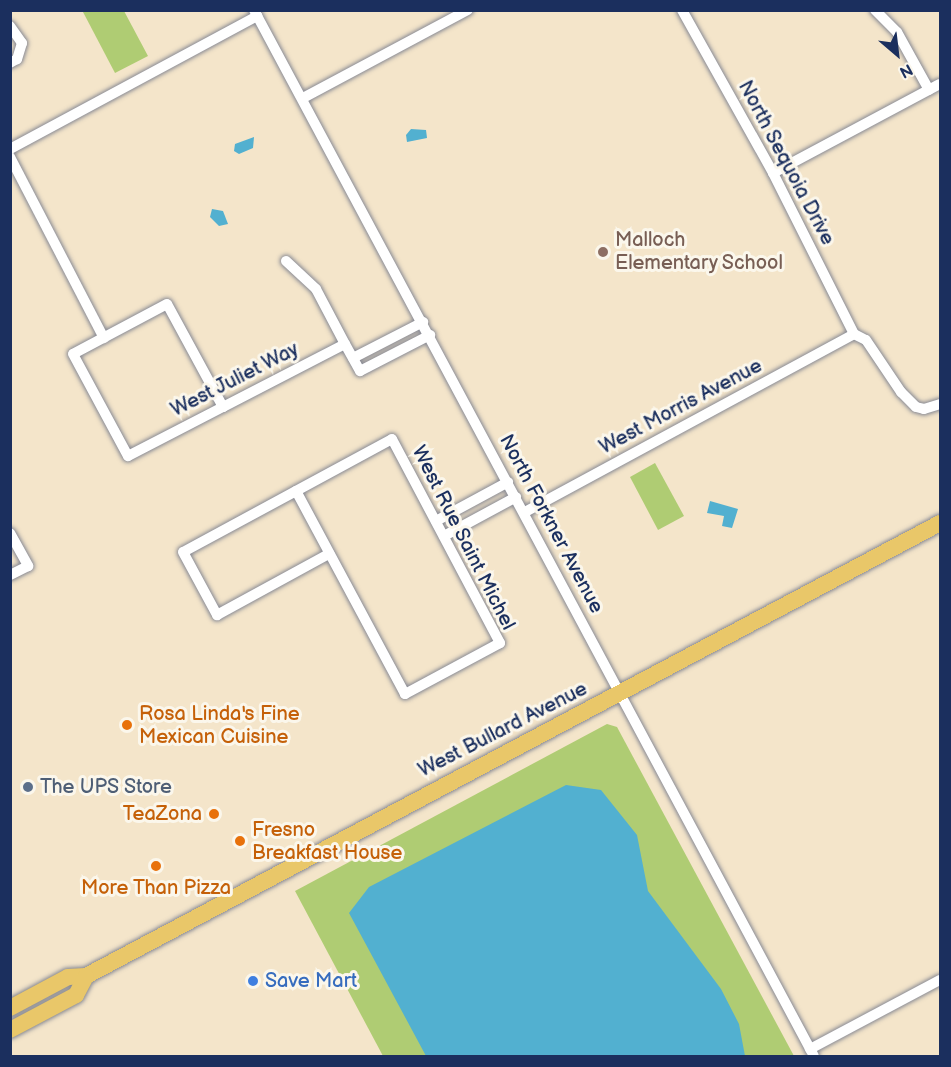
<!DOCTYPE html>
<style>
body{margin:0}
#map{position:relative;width:951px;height:1067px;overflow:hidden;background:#f4e5ca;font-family:"Balsamiq Sans",sans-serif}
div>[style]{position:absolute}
.green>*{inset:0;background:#afcc73}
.water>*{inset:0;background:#52b0d0}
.roads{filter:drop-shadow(0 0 2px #888a94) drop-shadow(0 0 2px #888a94)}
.street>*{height:10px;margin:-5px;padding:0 5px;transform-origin:5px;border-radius:5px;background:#fff}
.primary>*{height:16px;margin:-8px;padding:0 8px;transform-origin:8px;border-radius:8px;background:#e9c769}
.dots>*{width:16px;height:16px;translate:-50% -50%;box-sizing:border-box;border:3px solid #fbf7ec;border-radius:50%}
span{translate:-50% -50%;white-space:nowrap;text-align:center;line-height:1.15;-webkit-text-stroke:6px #fbf7ec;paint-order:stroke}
.street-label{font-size:20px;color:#1b2f5e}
.education-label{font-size:20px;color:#785e54}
.left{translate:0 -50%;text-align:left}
.food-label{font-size:20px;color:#c56008}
.right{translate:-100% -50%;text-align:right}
.service-label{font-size:20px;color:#4e5e75}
.shop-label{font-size:20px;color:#366cbe}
.frame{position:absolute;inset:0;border:12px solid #1b2f5e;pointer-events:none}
.north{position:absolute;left:867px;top:24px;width:60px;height:60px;-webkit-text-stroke:4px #fbf7ec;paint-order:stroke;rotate:152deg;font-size:16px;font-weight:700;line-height:24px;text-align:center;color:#1b2f5e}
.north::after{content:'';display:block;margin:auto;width:21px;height:27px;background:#1b2f5e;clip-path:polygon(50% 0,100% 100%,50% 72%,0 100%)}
</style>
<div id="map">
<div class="green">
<div style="clip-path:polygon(124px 11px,148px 56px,115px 73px,83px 12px)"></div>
<div style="clip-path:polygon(655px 463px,684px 516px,658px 530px,630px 477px)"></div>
<div style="clip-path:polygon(607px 724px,617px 727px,794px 1056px,383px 1056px,295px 891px)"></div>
</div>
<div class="water">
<div style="clip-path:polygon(411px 129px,426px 130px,427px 138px,407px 142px,406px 135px)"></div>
<div style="clip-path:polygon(254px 137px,253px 148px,239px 154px,234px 151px,235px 144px)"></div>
<div style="clip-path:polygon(212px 209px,223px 211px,228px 224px,219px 226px,210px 217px)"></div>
<div style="clip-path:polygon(710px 501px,738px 509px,732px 528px,722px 526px,724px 516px,707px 513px)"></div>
<div style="clip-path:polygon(566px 785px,601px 790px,637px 835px,648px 891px,721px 989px,739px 1024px,745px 1056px,426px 1056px,349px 913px,369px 887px)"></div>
</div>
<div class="roads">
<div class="street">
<div style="left:254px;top:10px;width:1186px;rotate:61.84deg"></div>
<div style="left:682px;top:10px;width:187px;rotate:60.8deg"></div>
<div style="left:773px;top:173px;width:180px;rotate:63.3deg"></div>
<div style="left:875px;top:10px;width:31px;rotate:45deg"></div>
<div style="left:897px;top:32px;width:66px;rotate:61.1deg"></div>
<div style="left:10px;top:26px;width:21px;rotate:55deg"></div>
<div style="left:22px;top:43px;width:17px;rotate:107deg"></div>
<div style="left:17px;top:59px;width:8px;rotate:150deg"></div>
<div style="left:303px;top:98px;width:187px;rotate:-28.1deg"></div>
<div style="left:10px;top:149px;width:281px;rotate:-28.3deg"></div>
<div style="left:10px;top:157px;width:204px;rotate:62.6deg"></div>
<div style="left:773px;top:173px;width:189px;rotate:-28.1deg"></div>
<div style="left:286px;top:261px;width:41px;rotate:43deg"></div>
<div style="left:316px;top:289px;width:62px;rotate:62.2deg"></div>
<div style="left:854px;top:334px;width:13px;rotate:27deg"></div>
<div style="left:866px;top:340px;width:63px;rotate:56.1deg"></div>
<div style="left:901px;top:392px;width:21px;rotate:45deg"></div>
<div style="left:916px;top:407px;width:8px;rotate:14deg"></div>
<div style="left:924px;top:409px;width:17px;rotate:-17deg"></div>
<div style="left:353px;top:358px;width:79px;rotate:-27.2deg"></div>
<div style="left:223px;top:407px;width:117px;rotate:-118.5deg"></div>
<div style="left:167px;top:304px;width:106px;rotate:152deg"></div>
<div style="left:73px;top:354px;width:116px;rotate:61.7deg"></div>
<div style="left:128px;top:456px;width:107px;rotate:-27.3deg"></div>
<div style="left:223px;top:407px;width:137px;rotate:-27.3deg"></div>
<div style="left:345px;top:344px;width:31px;rotate:61deg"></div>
<div style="left:360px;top:371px;width:79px;rotate:-27.2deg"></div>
<div style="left:392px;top:439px;width:231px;rotate:62.1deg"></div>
<div style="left:500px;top:643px;width:108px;rotate:151.8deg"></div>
<div style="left:405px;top:694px;width:230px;rotate:-118.2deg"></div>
<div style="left:296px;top:491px;width:109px;rotate:-28.4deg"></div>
<div style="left:296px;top:491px;width:128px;rotate:151.6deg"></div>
<div style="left:183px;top:552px;width:72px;rotate:61.6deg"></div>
<div style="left:217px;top:615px;width:128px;rotate:-28.6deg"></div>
<div style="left:525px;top:512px;width:374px;rotate:-28.4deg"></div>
<div style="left:436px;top:521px;width:82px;rotate:-28.4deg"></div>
<div style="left:10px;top:533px;width:38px;rotate:61deg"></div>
<div style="left:28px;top:566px;width:20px;rotate:153deg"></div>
<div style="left:444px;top:536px;width:82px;rotate:-28.4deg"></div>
<div style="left:810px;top:1049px;width:147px;rotate:-28deg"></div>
</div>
<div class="primary">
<div style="left:10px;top:1008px;width:66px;rotate:-28.1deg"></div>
<div style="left:68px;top:977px;width:18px;rotate:-3deg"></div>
<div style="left:86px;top:976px;width:967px;rotate:-27.94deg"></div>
<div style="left:10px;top:1030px;width:75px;rotate:-27.9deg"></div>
<div style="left:76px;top:995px;width:21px;rotate:-62deg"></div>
</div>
</div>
<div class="dots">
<div style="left:603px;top:252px;background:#8d6e63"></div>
<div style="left:127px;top:725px;background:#e8710a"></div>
<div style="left:28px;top:787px;background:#5c6f8a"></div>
<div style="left:214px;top:814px;background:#e8710a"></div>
<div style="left:240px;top:841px;background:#e8710a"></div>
<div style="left:156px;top:866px;background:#e8710a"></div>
<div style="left:253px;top:981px;background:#3f7fe0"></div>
</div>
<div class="street-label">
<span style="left:786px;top:163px;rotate:62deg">North Sequoia Drive</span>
<span style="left:235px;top:380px;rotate:-27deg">West Juliet Way</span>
<span style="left:681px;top:407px;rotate:-28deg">West Morris Avenue</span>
<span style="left:551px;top:524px;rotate:62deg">North Forkner Avenue</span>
<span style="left:463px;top:538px;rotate:63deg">West Rue Saint Michel</span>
<span style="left:503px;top:730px;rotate:-27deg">West Bullard Avenue</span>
</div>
<div class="education-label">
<span class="left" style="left:615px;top:252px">Malloch<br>Elementary School</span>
</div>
<div class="food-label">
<span class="left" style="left:139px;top:726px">Rosa Linda's Fine<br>Mexican Cuisine</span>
<span class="right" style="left:202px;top:814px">TeaZona</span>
<span class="left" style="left:252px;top:842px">Fresno<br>Breakfast House</span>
<span style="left:156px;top:888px">More Than Pizza</span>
</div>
<div class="service-label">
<span class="left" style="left:40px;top:787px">The UPS Store</span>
</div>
<div class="shop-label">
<span class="left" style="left:265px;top:981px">Save Mart</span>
</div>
<div class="frame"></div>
<div class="north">N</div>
</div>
